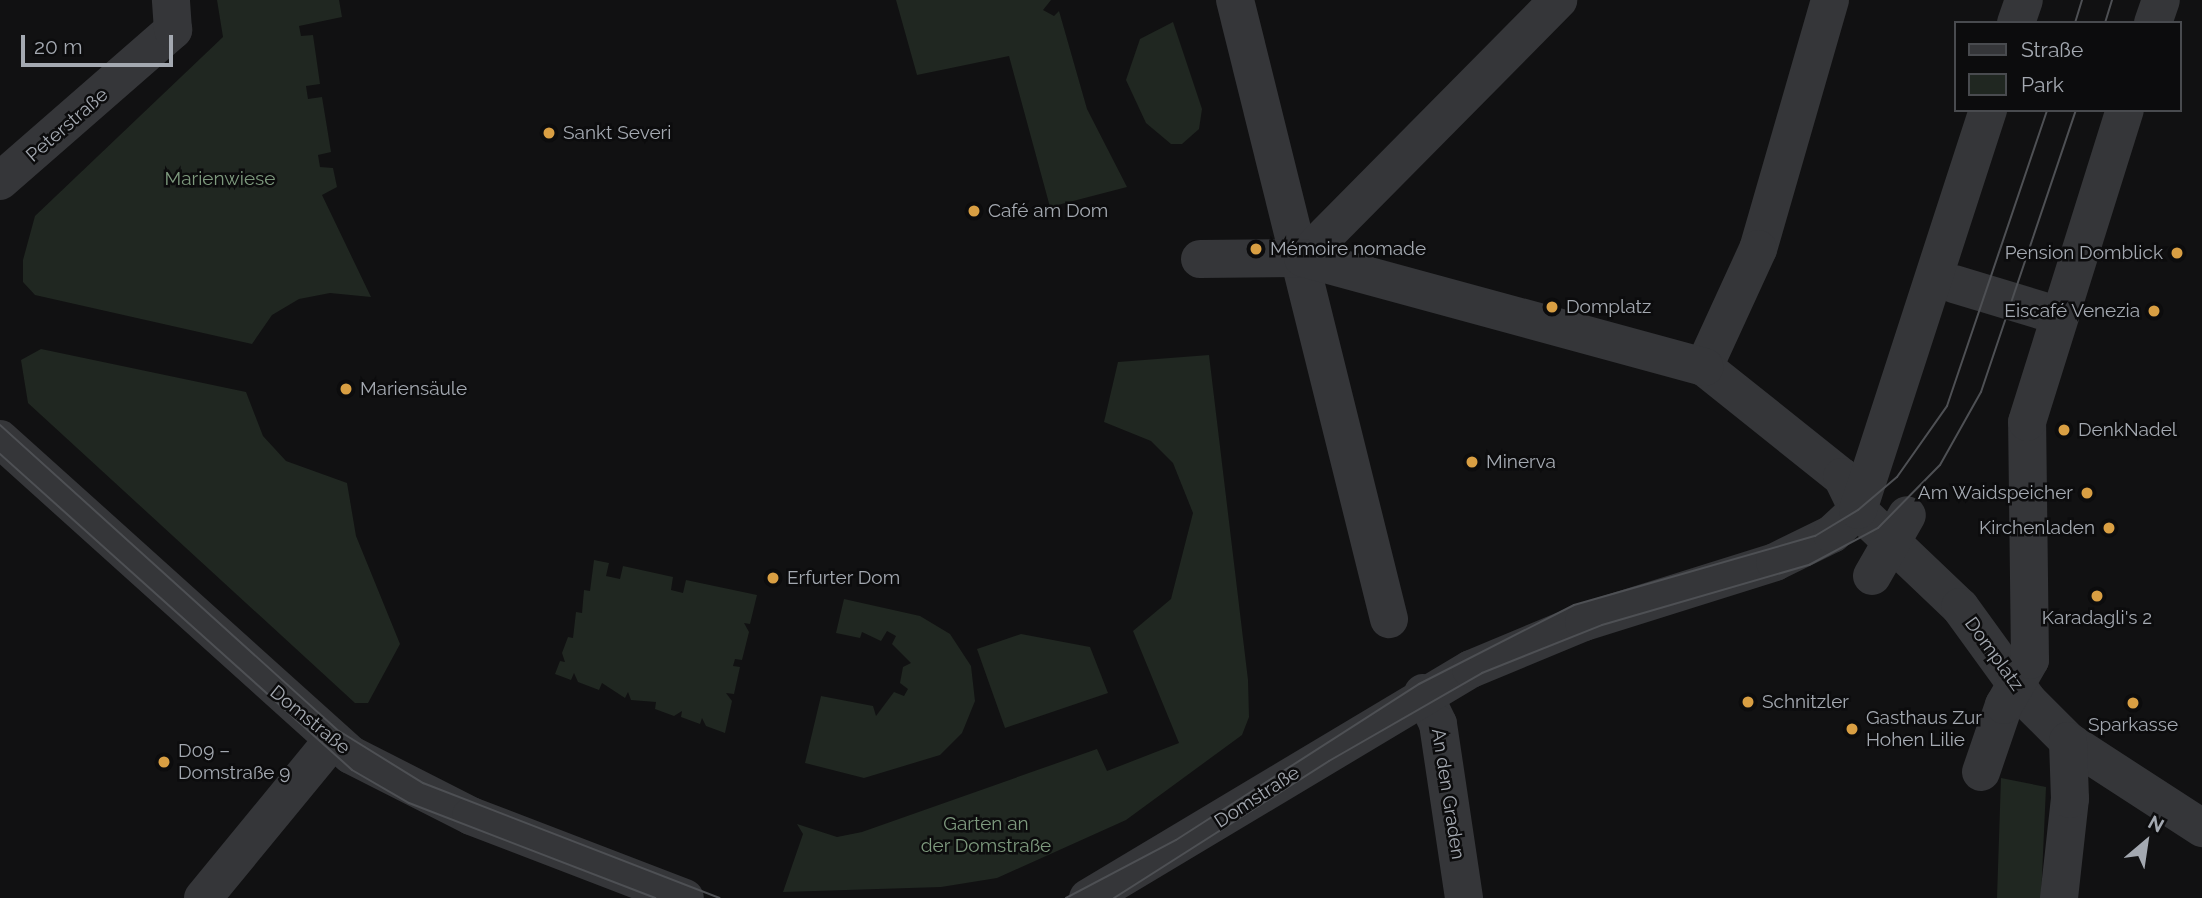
<!DOCTYPE html>
<meta charset="utf-8">
<style>
body{margin:0}
#map{position:relative;width:2202px;height:898px;overflow:hidden;background:#111112;font-family:Raleway,sans-serif}
div>[style]{position:absolute}
.green>*{inset:0;background:#202721}
.street>*{height:38px;margin:-19px;padding:0 19px;transform-origin:19px;border-radius:19px;background:#353639}
.tram>*{height:2px;margin:-1px;padding:0 1px;transform-origin:1px;border-radius:1px;background:#4e5054}
.dots>*{width:19px;height:19px;translate:-50% -50%;box-sizing:border-box;border:4px solid #0c0c0d;border-radius:50%}
span{translate:-50% -50%;white-space:nowrap;text-align:center;line-height:1.15;-webkit-text-stroke:5px #0c0c0d;paint-order:stroke}
.street-label{font-size:19px;color:#a4a9b1}
.poi-label{font-size:19px;color:#a4a9b1}
.left{translate:0 -50%;text-align:left}
.right{translate:-100% -50%;text-align:right}
.park-label{font-size:19px;color:#7e9a7e}
.legend{position:absolute;left:1954px;top:21px;width:228px;height:91px;box-sizing:border-box;background:#0c0c0d;border:2px solid #494b4f;margin:0;padding:9px 12px;list-style:none;font-size:21px;color:#a4a9b1}
.legend li{display:flex;align-items:center;gap:14px;height:35px}
.legend b{width:35px;border:2px solid #494b4f}
.north{position:absolute;left:2111px;top:807px;width:70px;height:70px;-webkit-text-stroke:5px #0c0c0d;paint-order:stroke;rotate:29deg;font-size:19px;font-weight:700;line-height:28px;text-align:center;color:#a4a9b1}
.north::after{content:'';display:block;margin:auto;width:24px;height:32px;background:#a4a9b1;clip-path:polygon(50% 0,100% 100%,50% 72%,0 100%)}
.scale{position:absolute;left:21px;top:35px;width:152px;height:32px;box-sizing:border-box;border:4px solid #a4a9b1;border-top:0;padding-left:9px;font-size:21px;line-height:24px;white-space:nowrap;color:#a4a9b1;-webkit-text-stroke:5px #0c0c0d;paint-order:stroke}
</style>
<div id="map">
<div class="green">
<div style="clip-path:polygon(217px 0,339px 0,342px 17px,299px 26px,301px 36px,313px 35px,320px 84px,306px 86px,308px 99px,322px 97px,331px 152px,318px 155px,320px 167px,333px 168px,337px 187px,322px 195px,371px 297px,330px 293px,299px 299px,272px 315px,252px 344px,35px 295px,23px 282px,23px 260px,35px 216px,223px 37px)"></div>
<div style="clip-path:polygon(896px 0,1051px 0,1043px 10px,1054px 16px,1059px 11px,1087px 109px,1127px 187px,1050px 207px,1009px 56px,917px 75px)"></div>
<div style="clip-path:polygon(1173px 22px,1202px 109px,1199px 129px,1182px 144px,1171px 144px,1146px 123px,1126px 80px,1140px 39px)"></div>
<div style="clip-path:polygon(41px 349px,246px 392px,263px 436px,286px 461px,347px 483px,356px 536px,400px 644px,368px 703px,355px 703px,28px 403px,21px 360px)"></div>
<div style="clip-path:polygon(1209px 355px,1248px 680px,1249px 717px,1242px 735px,1126px 820px,997px 878px,941px 887px,783px 892px,803px 834px,797px 824px,837px 837px,862px 832px,1097px 749px,1107px 771px,1179px 743px,1133px 631px,1171px 599px,1193px 513px,1173px 463px,1151px 441px,1104px 422px,1118px 362px)"></div>
<div style="clip-path:polygon(594px 560px,609px 563px,606px 576px,620px 579px,623px 566px,673px 577px,671px 590px,683px 593px,686px 580px,757px 595px,750px 624px,744px 623px,749px 632px,742px 660px,735px 659px,733px 666px,740px 667px,734px 694px,726px 693px,732px 701px,725px 733px,706px 726px,702px 718px,700px 724px,681px 717px,682px 711px,674px 716px,655px 709px,656px 702px,631px 700px,628px 692px,625px 698px,602px 683px,599px 690px,578px 682px,574px 673px,571px 680px,555px 674px,560px 661px,565px 662px,562px 653px,568px 637px,573px 638px,576px 612px,582px 613px,584px 590px,590px 591px)"></div>
<div style="clip-path:polygon(844px 599px,920px 616px,950px 634px,971px 666px,975px 701px,962px 733px,940px 755px,864px 778px,805px 763px,821px 696px,873px 706px,876px 716px,894px 692px,904px 696px,908px 689px,900px 683px,903px 667px,911px 663px,892px 644px,896px 636px,887px 631px,881px 641px,862px 632px,860px 638px,836px 633px)"></div>
<div style="clip-path:polygon(1021px 634px,1090px 647px,1108px 693px,1005px 728px,977px 649px)"></div>
<div style="clip-path:polygon(2001px 778px,2046px 787px,2041px 898px,1997px 898px)"></div>
</div>
<div class="street">
<div style="left:1235px;top:0;width:638px;rotate:76.03deg"></div>
<div style="left:1830px;top:0;width:259px;rotate:106.1deg"></div>
<div style="left:1758px;top:249px;width:130px;rotate:114.6deg"></div>
<div style="left:1704px;top:367px;width:176px;rotate:38.6deg"></div>
<div style="left:1842px;top:477px;width:37px;rotate:64deg"></div>
<div style="left:1858px;top:510px;width:141px;rotate:43.6deg"></div>
<div style="left:1960px;top:607px;width:116px;rotate:54.1deg"></div>
<div style="left:2028px;top:701px;width:57px;rotate:45deg"></div>
<div style="left:2068px;top:741px;width:160px;rotate:33deg"></div>
<div style="left:2016px;top:23px;width:24px;rotate:-71deg"></div>
<div style="left:2153px;top:23px;width:24px;rotate:-71deg"></div>
<div style="left:0;top:181px;width:230px;rotate:-41.1deg"></div>
<div style="left:173px;top:30px;width:30px;rotate:-94deg"></div>
<div style="left:1303px;top:258px;width:363px;rotate:-45.3deg"></div>
<div style="left:1200px;top:259px;width:103px;rotate:-0.6deg"></div>
<div style="left:1303px;top:258px;width:416px;rotate:15.2deg"></div>
<div style="left:1954px;top:284px;width:108px;rotate:16.8deg"></div>
<div style="left:0;top:439px;width:472px;rotate:42deg"></div>
<div style="left:351px;top:755px;width:135px;rotate:26.9deg"></div>
<div style="left:471px;top:816px;width:229px;rotate:21deg"></div>
<div style="left:1872px;top:576px;width:70px;rotate:-60.2deg"></div>
<div style="left:1423px;top:693px;width:34px;rotate:64deg"></div>
<div style="left:1438px;top:724px;width:176px;rotate:81.5deg"></div>
<div style="left:1981px;top:772px;width:71px;rotate:-71.1deg"></div>
<div style="left:2004px;top:705px;width:52px;rotate:-60deg"></div>
<div style="left:2030px;top:660px;width:238px;rotate:-90.7deg"></div>
<div style="left:2027px;top:422px;width:327px;rotate:-72.6deg"></div>
<div style="left:203px;top:898px;width:203px;rotate:-50.6deg"></div>
<div style="left:1088px;top:898px;width:446px;rotate:-30.9deg"></div>
<div style="left:1471px;top:669px;width:122px;rotate:-22.6deg"></div>
<div style="left:1584px;top:622px;width:200px;rotate:-17.4deg"></div>
<div style="left:1775px;top:562px;width:64px;rotate:-26.2deg"></div>
<div style="left:1832px;top:534px;width:35px;rotate:-43deg"></div>
<div style="left:1858px;top:510px;width:421px;rotate:-72deg"></div>
<div style="left:2059px;top:898px;width:100px;rotate:-83.7deg"></div>
<div style="left:2070px;top:799px;width:58px;rotate:-92deg"></div>
</div>
<div class="tram">
<div style="left:2075px;top:23px;width:24px;rotate:-73deg"></div>
<div style="left:2105px;top:23px;width:24px;rotate:-73deg"></div>
<div style="left:0;top:425px;width:457px;rotate:42.1deg"></div>
<div style="left:339px;top:731px;width:99px;rotate:31.8deg"></div>
<div style="left:423px;top:783px;width:318px;rotate:21.2deg"></div>
<div style="left:0;top:454px;width:473px;rotate:41.9deg"></div>
<div style="left:352px;top:770px;width:66px;rotate:30.1deg"></div>
<div style="left:409px;top:803px;width:264px;rotate:21.1deg"></div>
<div style="left:1066px;top:898px;width:124px;rotate:-27.8deg"></div>
<div style="left:1176px;top:840px;width:289px;rotate:-32.7deg"></div>
<div style="left:1419px;top:684px;width:174px;rotate:-27deg"></div>
<div style="left:1574px;top:605px;width:251px;rotate:-16deg"></div>
<div style="left:1815px;top:536px;width:50px;rotate:-31.2deg"></div>
<div style="left:1858px;top:510px;width:51px;rotate:-40.2deg"></div>
<div style="left:1897px;top:477px;width:87px;rotate:-54.8deg"></div>
<div style="left:1947px;top:406px;width:312px;rotate:-71.3deg"></div>
<div style="left:1114px;top:898px;width:255px;rotate:-32.5deg"></div>
<div style="left:1329px;top:761px;width:177px;rotate:-29.9deg"></div>
<div style="left:1482px;top:673px;width:129px;rotate:-21.8deg"></div>
<div style="left:1602px;top:625px;width:216px;rotate:-16.2deg"></div>
<div style="left:1809px;top:565px;width:78px;rotate:-28.2deg"></div>
<div style="left:1878px;top:528px;width:88px;rotate:-45.5deg"></div>
<div style="left:1940px;top:465px;width:84px;rotate:-60.7deg"></div>
<div style="left:1981px;top:392px;width:298px;rotate:-71.4deg"></div>
</div>
<div class="dots">
<div style="left:549px;top:133px;background:#d99f43"></div>
<div style="left:974px;top:211px;background:#d99f43"></div>
<div style="left:1256px;top:249px;background:#d99f43"></div>
<div style="left:2177px;top:253px;background:#d99f43"></div>
<div style="left:1552px;top:307px;background:#d99f43"></div>
<div style="left:2154px;top:311px;background:#d99f43"></div>
<div style="left:346px;top:389px;background:#d99f43"></div>
<div style="left:2064px;top:430px;background:#d99f43"></div>
<div style="left:1472px;top:462px;background:#d99f43"></div>
<div style="left:2087px;top:493px;background:#d99f43"></div>
<div style="left:2109px;top:528px;background:#d99f43"></div>
<div style="left:773px;top:578px;background:#d99f43"></div>
<div style="left:2097px;top:596px;background:#d99f43"></div>
<div style="left:1748px;top:702px;background:#d99f43"></div>
<div style="left:2133px;top:703px;background:#d99f43"></div>
<div style="left:1852px;top:729px;background:#d99f43"></div>
<div style="left:164px;top:762px;background:#d99f43"></div>
</div>
<div class="street-label">
<span style="left:67px;top:125px;rotate:-41deg">Peterstraße</span>
<span style="left:1994px;top:654px;rotate:54deg">Domplatz</span>
<span style="left:310px;top:720px;rotate:39deg">Domstraße</span>
<span style="left:1448px;top:794px;rotate:81deg">An den Graden</span>
<span style="left:1257px;top:797px;rotate:-33deg">Domstraße</span>
</div>
<div class="poi-label">
<span class="left" style="left:563px;top:133px">Sankt Severi</span>
<span class="left" style="left:988px;top:211px">Café am Dom</span>
<span class="left" style="left:1270px;top:249px">Mémoire nomade</span>
<span class="right" style="left:2163px;top:253px">Pension Domblick</span>
<span class="left" style="left:1566px;top:307px">Domplatz</span>
<span class="right" style="left:2140px;top:311px">Eiscafé Venezia</span>
<span class="left" style="left:360px;top:389px">Mariensäule</span>
<span class="left" style="left:2078px;top:430px">DenkNadel</span>
<span class="left" style="left:1486px;top:462px">Minerva</span>
<span class="right" style="left:2073px;top:493px">Am Waidspeicher</span>
<span class="right" style="left:2095px;top:528px">Kirchenladen</span>
<span class="left" style="left:787px;top:578px">Erfurter Dom</span>
<span style="left:2097px;top:618px">Karadagli's 2</span>
<span class="left" style="left:1762px;top:702px">Schnitzler</span>
<span class="left" style="left:1866px;top:729px">Gasthaus Zur<br>Hohen Lilie</span>
<span style="left:2133px;top:725px">Sparkasse</span>
<span class="left" style="left:178px;top:762px">D09 –<br>Domstraße 9</span>
</div>
<div class="park-label">
<span style="left:220px;top:179px">Marienwiese</span>
<span style="left:986px;top:835px">Garten an<br>der Domstraße</span>
</div>
<ul class="legend">
<li><b style="height:9px;background:#353639"></b>Straße</li>
<li><b style="height:19px;background:#202721"></b>Park</li>
</ul>
<div class="north">N</div>
<div class="scale">20 m</div>
</div>
